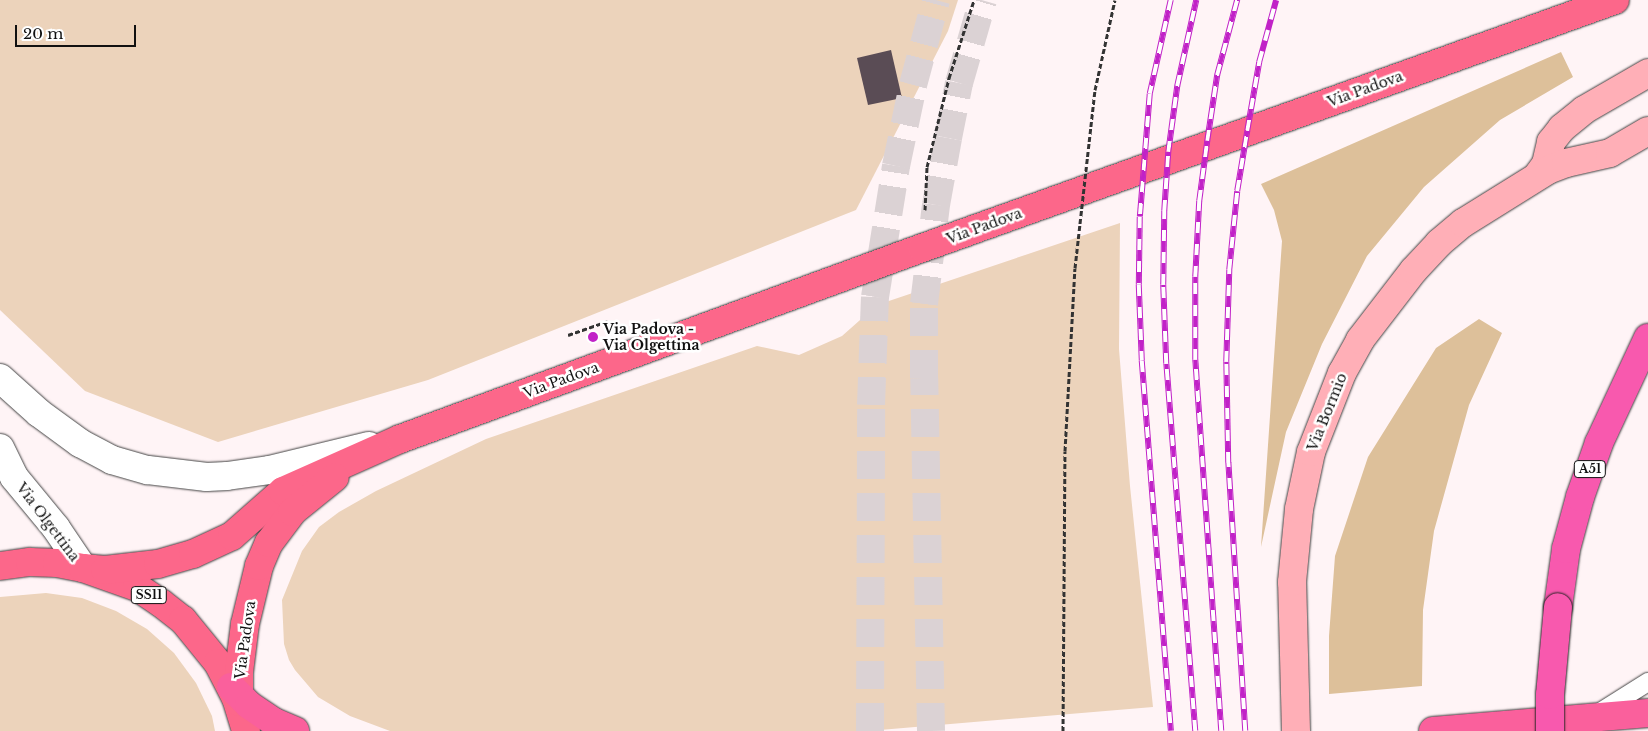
<!DOCTYPE html>
<style>
body{margin:0}
#map{position:relative;width:1648px;height:731px;overflow:hidden;background:#fff4f6;font-family:"Libre Baskerville",serif}
div>[style]{position:absolute}
.green>*{inset:0;background:#ecd3bb}
.forest>*{inset:0;background:#ddc09a}
.building>*{inset:0;background:#5a4c55}
.minor-tunnel>*{height:28px;margin-top:-14px;transform-origin:0;background:repeating-linear-gradient(90deg,#dbd2d4 0 28px,transparent 0 42px)}
.path>*{height:3px;margin-top:-1.5px;transform-origin:0;background:repeating-linear-gradient(90deg,#333 0 5px,transparent 0 7.5px)}
.roads{filter:drop-shadow(0 0 1px #444) drop-shadow(0 0 1px #444)}
.service>*{height:18px;margin:-9px;padding:0 9px;transform-origin:9px;border-radius:9px;background:#fff}
.tertiary>*{height:28px;margin:-14px;padding:0 14px;transform-origin:14px;border-radius:14px;background:#fff}
.secondary>*{height:28px;margin:-14px;padding:0 14px;transform-origin:14px;border-radius:14px;background:#ffafb7}
.primary>*{height:28px;margin:-14px;padding:0 14px;transform-origin:14px;border-radius:14px;background:#fc678a}
.trunk>*{height:28px;margin:-14px;padding:0 14px;transform-origin:14px;border-radius:14px;background:#fa609c}
.motorway>*{height:28px;margin:-14px;padding:0 14px;transform-origin:14px;border-radius:14px;background:#f859ae}
.rail>*{height:5.5px;margin-top:-2.75px;transform-origin:0;background:repeating-linear-gradient(90deg,#fff 0 11px,#c122c7 0 22px);box-sizing:border-box;border-block:1px solid #c122c7}
.path-bridge>*{height:3px;margin-top:-1.5px;transform-origin:0;background:repeating-linear-gradient(90deg,#333 0 5px,transparent 0 7.5px)}
.bridges{filter:drop-shadow(0 0 1px #222) drop-shadow(0 0 1px #222)}
.motorway-bridge>*{height:28px;margin:-14px;padding:0 14px;transform-origin:14px;border-radius:14px;background:#f859ae}
.dots>*{width:14px;height:14px;translate:-50% -50%;box-sizing:border-box;border:2px solid #fff;border-radius:50%}
span{translate:-50% -50%;white-space:nowrap;text-align:center;line-height:1.15;-webkit-text-stroke:5px #fff;paint-order:stroke}
.shield-label span{padding:1px 4px;background:#fff;border:1px solid;border-radius:4px;-webkit-text-stroke-width:0}
.shield-label{font-size:12px;color:#111;font-weight:700}
.street-label{font-size:14px;color:#111}
.poi-label{font-size:14px;color:#111;font-weight:700}
.left{translate:0 -50%;text-align:left}
.scale{position:absolute;left:15px;top:25px;width:121px;height:22px;box-sizing:border-box;border:2px solid #111;border-top:0;padding-left:6px;font-size:15px;line-height:18px;white-space:nowrap;color:#111;-webkit-text-stroke:4px #fff;paint-order:stroke}
</style>
<div id="map">
<div class="green">
<div style="clip-path:polygon(0 0,958px 0,948px 31px,856px 210px,428px 380px,218px 442px,85px 391px,0 310px)"></div>
<div style="clip-path:polygon(1120px 223px,1119px 349px,1130px 486px,1153px 707px,868px 731px,390px 731px,350px 716px,318px 697px,295px 670px,289px 660px,284px 644px,282px 600px,302px 551px,319px 527px,339px 512px,376px 491px,486px 439px,757px 346px,799px 355px,842px 336px,877px 305px)"></div>
<div style="clip-path:polygon(46px 593px,82px 598px,116px 611px,147px 629px,174px 653px,196px 683px,212px 716px,215px 731px,0 731px,0 597px)"></div>
</div>
<div class="forest">
<div style="clip-path:polygon(1561px 52px,1573px 77px,1500px 120px,1424px 187px,1367px 256px,1322px 344px,1286px 432px,1261px 547px,1282px 241px,1274px 210px,1261px 184px)"></div>
<div style="clip-path:polygon(1479px 319px,1502px 333px,1469px 405px,1434px 531px,1423px 610px,1422px 686px,1329px 694px,1329px 636px,1335px 556px,1368px 457px,1436px 348px)"></div>
</div>
<div class="building">
<div style="clip-path:polygon(891px 50px,902px 98px,868px 105px,857px 58px)"></div>
</div>
<div class="minor-tunnel">
<div style="left:870px;top:731px;width:326px;rotate:-89.8deg"></div>
<div style="left:871px;top:405px;width:108px;rotate:-87.9deg"></div>
<div style="left:875px;top:297px;width:133px;rotate:-80.9deg"></div>
<div style="left:896px;top:166px;width:83px;rotate:-78.1deg"></div>
<div style="left:913px;top:85px;width:88px;rotate:-74.9deg"></div>
<div style="left:931px;top:731px;width:353px;rotate:-91.1deg"></div>
<div style="left:924px;top:378px;width:74px;rotate:-90deg"></div>
<div style="left:924px;top:304px;width:100px;rotate:-83.1deg"></div>
<div style="left:936px;top:205px;width:68px;rotate:-79.8deg"></div>
<div style="left:948px;top:138px;width:56px;rotate:-78.7deg"></div>
<div style="left:959px;top:83px;width:86px;rotate:-73.9deg"></div>
</div>
<div class="path">
<div style="left:925px;top:210px;width:43px;rotate:-87.3deg"></div>
<div style="left:927px;top:167px;width:92px;rotate:-76.1deg"></div>
<div style="left:949px;top:78px;width:82px;rotate:-72.2deg"></div>
<div style="left:568px;top:335px;width:42px;rotate:-19.3deg"></div>
</div>
<div class="roads">
<div class="service">
<div style="left:1597px;top:714px;width:60px;rotate:-32.1deg"></div>
</div>
<div class="tertiary">
<div style="left:0;top:378px;width:52px;rotate:41.9deg"></div>
<div style="left:39px;top:413px;width:51px;rotate:36.2deg"></div>
<div style="left:80px;top:443px;width:36px;rotate:28deg"></div>
<div style="left:112px;top:460px;width:37px;rotate:16deg"></div>
<div style="left:148px;top:470px;width:59px;rotate:6.8deg"></div>
<div style="left:207px;top:477px;width:20px;rotate:-3deg"></div>
<div style="left:227px;top:476px;width:42px;rotate:-8.1deg"></div>
<div style="left:269px;top:470px;width:103px;rotate:-13.5deg"></div>
<div style="left:0;top:448px;width:32px;rotate:64deg"></div>
<div style="left:14px;top:477px;width:66px;rotate:50.5deg"></div>
<div style="left:56px;top:528px;width:48px;rotate:56deg"></div>
</div>
<div class="secondary">
<div style="left:1538px;top:175px;width:14px;rotate:-54deg"></div>
<div style="left:1546px;top:164px;width:23px;rotate:-77deg"></div>
<div style="left:1551px;top:142px;width:18px;rotate:-52deg"></div>
<div style="left:1562px;top:128px;width:28px;rotate:-39deg"></div>
<div style="left:1584px;top:110px;width:74px;rotate:-30deg"></div>
<div style="left:1296px;top:731px;width:149px;rotate:-91.5deg"></div>
<div style="left:1292px;top:582px;width:73px;rotate:-84.5deg"></div>
<div style="left:1299px;top:509px;width:58px;rotate:-78.1deg"></div>
<div style="left:1311px;top:452px;width:85px;rotate:-68.6deg"></div>
<div style="left:1342px;top:373px;width:38px;rotate:-61deg"></div>
<div style="left:1360px;top:340px;width:88px;rotate:-52.4deg"></div>
<div style="left:1414px;top:270px;width:37px;rotate:-47deg"></div>
<div style="left:1439px;top:243px;width:31px;rotate:-40deg"></div>
<div style="left:1463px;top:223px;width:100px;rotate:-31.9deg"></div>
<div style="left:1548px;top:170px;width:19px;rotate:-21deg"></div>
<div style="left:1566px;top:163px;width:45px;rotate:-12.8deg"></div>
<div style="left:1610px;top:153px;width:44px;rotate:-30.1deg"></div>
</div>
<div class="primary">
<div style="left:0;top:566px;width:30px;rotate:-8deg"></div>
<div style="left:30px;top:562px;width:27px;rotate:2deg"></div>
<div style="left:57px;top:563px;width:26px;rotate:11deg"></div>
<div style="left:83px;top:568px;width:57px;rotate:19.4deg"></div>
<div style="left:137px;top:587px;width:29px;rotate:34deg"></div>
<div style="left:161px;top:603px;width:28px;rotate:38deg"></div>
<div style="left:183px;top:620px;width:55px;rotate:50.9deg"></div>
<div style="left:218px;top:663px;width:39px;rotate:63deg"></div>
<div style="left:236px;top:698px;width:34px;rotate:73deg"></div>
<div style="left:83px;top:568px;width:22px;rotate:5deg"></div>
<div style="left:105px;top:570px;width:53px;rotate:-6.5deg"></div>
<div style="left:158px;top:564px;width:36px;rotate:-16deg"></div>
<div style="left:193px;top:554px;width:43px;rotate:-24.8deg"></div>
<div style="left:232px;top:536px;width:68px;rotate:-41.4deg"></div>
<div style="left:283px;top:491px;width:128px;rotate:-24deg"></div>
<div style="left:400px;top:439px;width:556px;rotate:-20.1deg"></div>
<div style="left:922px;top:248px;width:736px;rotate:-19.69deg"></div>
<div style="left:239px;top:702px;width:30px;rotate:-90deg"></div>
<div style="left:239px;top:672px;width:48px;rotate:-82.9deg"></div>
<div style="left:245px;top:624px;width:60px;rotate:-76.4deg"></div>
<div style="left:259px;top:566px;width:25px;rotate:-67deg"></div>
<div style="left:269px;top:543px;width:39px;rotate:-53deg"></div>
<div style="left:292px;top:512px;width:55px;rotate:-39.1deg"></div>
</div>
<div class="trunk">
<div style="left:231px;top:687px;width:25px;rotate:45deg"></div>
<div style="left:249px;top:705px;width:30px;rotate:34deg"></div>
<div style="left:274px;top:722px;width:23px;rotate:23deg"></div>
<div style="left:1433px;top:731px;width:216px;rotate:-4.8deg"></div>
</div>
<div class="motorway">
<div style="left:1558px;top:607px;width:59px;rotate:-82.1deg"></div>
<div style="left:1566px;top:549px;width:54px;rotate:-74.9deg"></div>
<div style="left:1580px;top:497px;width:57px;rotate:-70.6deg"></div>
<div style="left:1599px;top:443px;width:116px;rotate:-65deg"></div>
</div>
</div>
<div class="rail">
<div style="left:1171px;top:0;width:96px;rotate:102.6deg"></div>
<div style="left:1150px;top:94px;width:123px;rotate:94.6deg"></div>
<div style="left:1140px;top:217px;width:68px;rotate:90.8deg"></div>
<div style="left:1139px;top:285px;width:76px;rotate:87.7deg"></div>
<div style="left:1142px;top:361px;width:371px;rotate:85.5deg"></div>
<div style="left:1195px;top:731px;width:368px;rotate:-94.5deg"></div>
<div style="left:1166px;top:364px;width:79px;rotate:-92.2deg"></div>
<div style="left:1163px;top:285px;width:74px;rotate:-89.2deg"></div>
<div style="left:1164px;top:211px;width:59px;rotate:-86.1deg"></div>
<div style="left:1168px;top:152px;width:67px;rotate:-82.2deg"></div>
<div style="left:1177px;top:86px;width:88px;rotate:-77.5deg"></div>
<div style="left:1221px;top:731px;width:372px;rotate:-94deg"></div>
<div style="left:1195px;top:360px;width:83px;rotate:-90deg"></div>
<div style="left:1195px;top:277px;width:76px;rotate:-87deg"></div>
<div style="left:1199px;top:201px;width:61px;rotate:-82.4deg"></div>
<div style="left:1207px;top:141px;width:67px;rotate:-81.4deg"></div>
<div style="left:1217px;top:75px;width:78px;rotate:-75.1deg"></div>
<div style="left:1245px;top:731px;width:269px;rotate:-93.6deg"></div>
<div style="left:1228px;top:463px;width:101px;rotate:-91.1deg"></div>
<div style="left:1226px;top:362px;width:92px;rotate:-88.1deg"></div>
<div style="left:1229px;top:270px;width:79px;rotate:-84.2deg"></div>
<div style="left:1237px;top:191px;width:61px;rotate:-80.5deg"></div>
<div style="left:1247px;top:131px;width:70px;rotate:-80.1deg"></div>
<div style="left:1259px;top:62px;width:64px;rotate:-74.7deg"></div>
</div>
<div class="path-bridge">
<div style="left:1063px;top:731px;width:280px;rotate:-89.6deg"></div>
<div style="left:1065px;top:451px;width:183px;rotate:-86.9deg"></div>
<div style="left:1075px;top:268px;width:179px;rotate:-83.6deg"></div>
<div style="left:1095px;top:90px;width:92px;rotate:-77.5deg"></div>
</div>
<div class="bridges">
<div class="motorway-bridge">
<div style="left:1550px;top:731px;width:36px;rotate:-90deg"></div>
<div style="left:1550px;top:695px;width:88px;rotate:-84.8deg"></div>
</div>
</div>
<div class="dots">
<div style="left:593px;top:337px;background:#c122c7"></div>
</div>
<div class="shield-label">
<span style="left:1590px;top:469px">A51</span>
<span style="left:149px;top:595px">SS11</span>
</div>
<div class="street-label">
<span style="left:1365px;top:89px;rotate:-20deg">Via Padova</span>
<span style="left:984px;top:226px;rotate:-20deg">Via Padova</span>
<span style="left:561px;top:380px;rotate:-20deg">Via Padova</span>
<span style="left:1327px;top:412px;rotate:-68deg">Via Bormio</span>
<span style="left:48px;top:522px;rotate:53deg">Via Olgettina</span>
<span style="left:245px;top:640px;rotate:-82deg">Via Padova</span>
</div>
<div class="poi-label">
<span class="left" style="left:603px;top:337px">Via Padova -<br>Via Olgettina</span>
</div>
<div class="scale">20 m</div>
</div>
